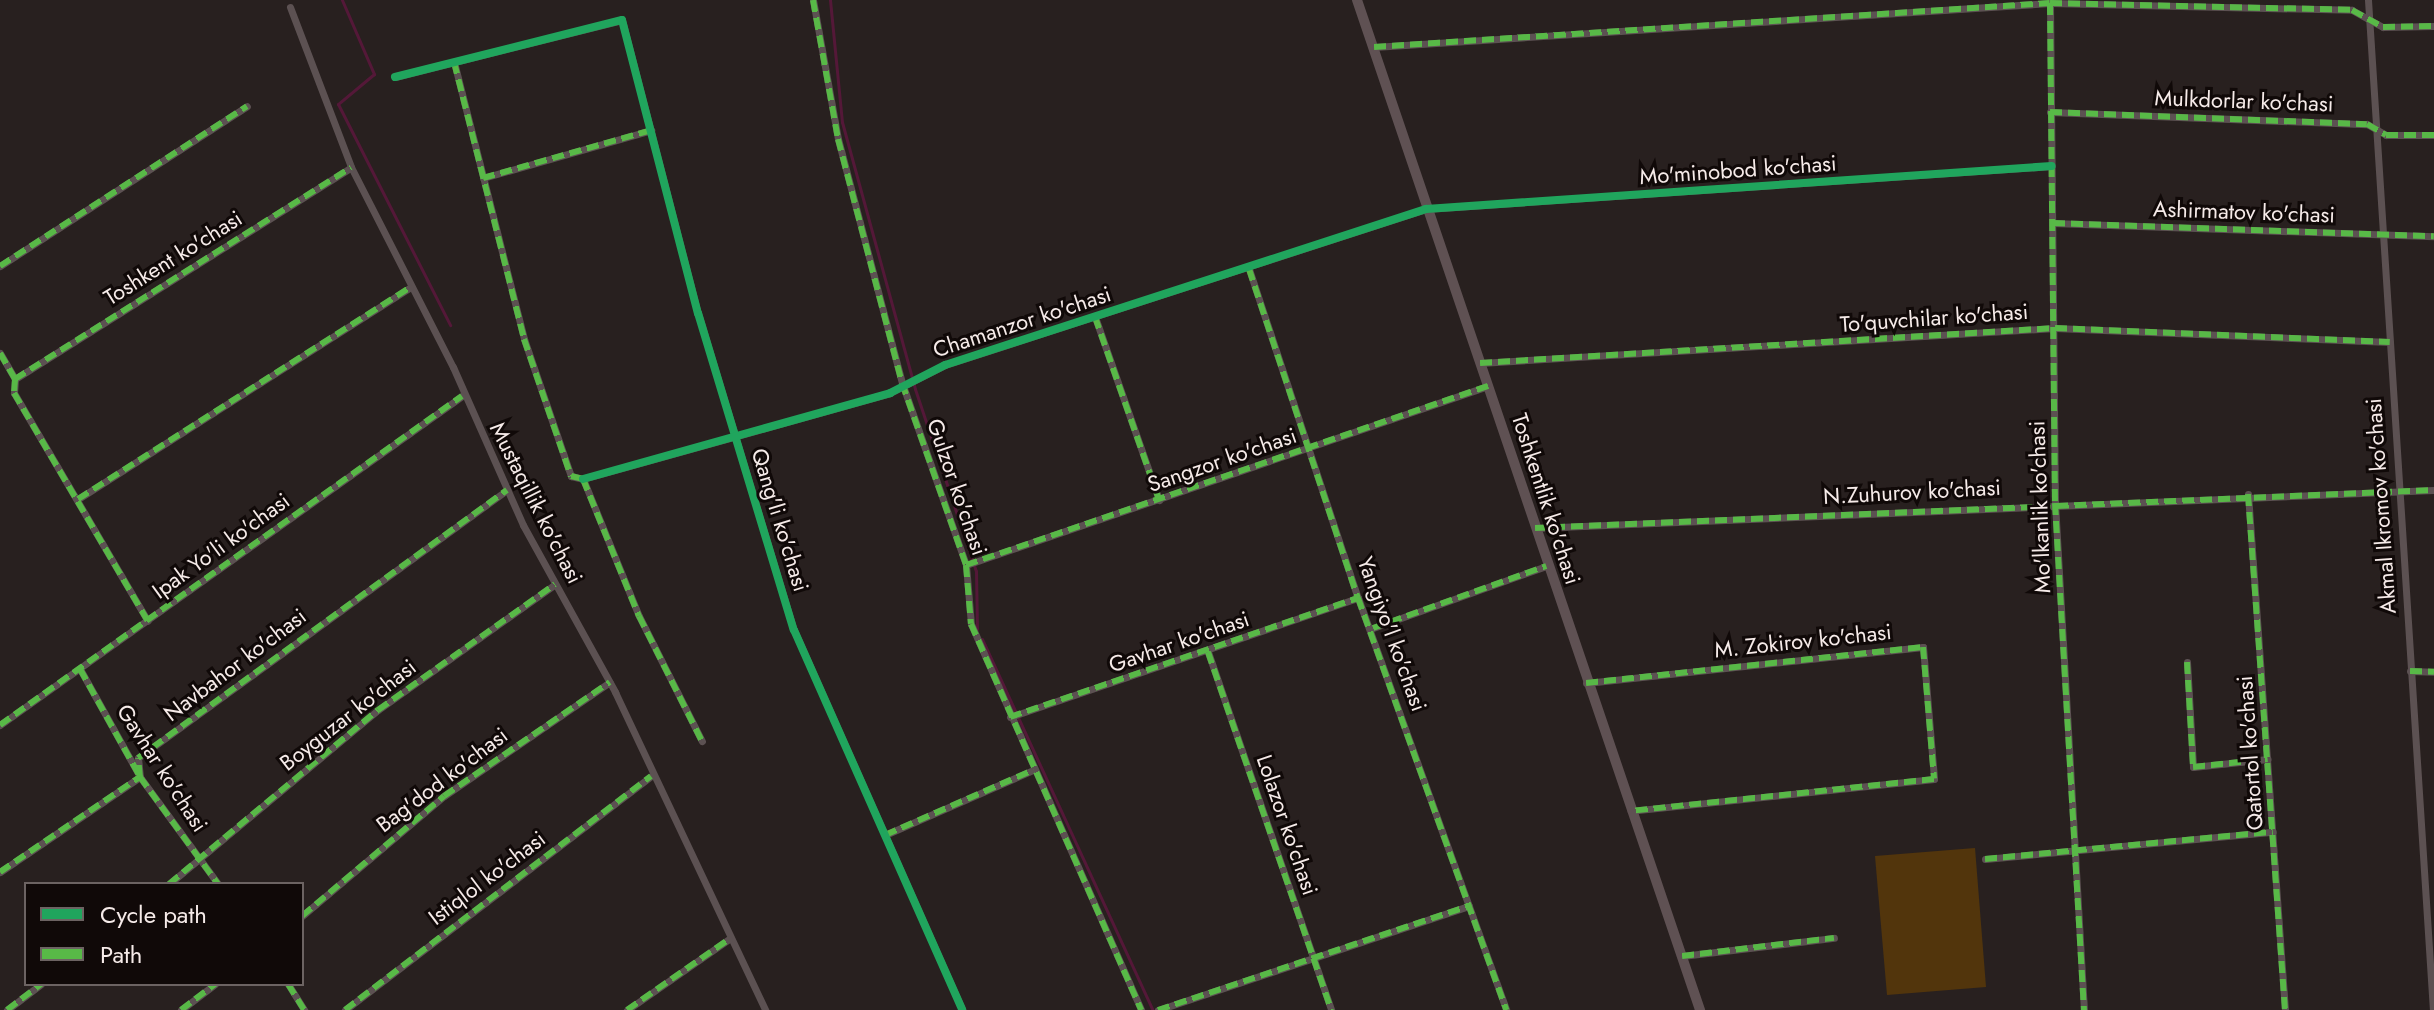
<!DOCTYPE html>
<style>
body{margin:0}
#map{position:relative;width:2434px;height:1010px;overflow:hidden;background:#28201f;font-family:Jost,sans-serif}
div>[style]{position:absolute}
.green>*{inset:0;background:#52350c}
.stream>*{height:3px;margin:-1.5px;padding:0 1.5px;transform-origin:1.5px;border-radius:1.5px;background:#541838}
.street>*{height:7px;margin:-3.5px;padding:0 3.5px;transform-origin:3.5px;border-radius:3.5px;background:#5c5152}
.secondary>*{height:10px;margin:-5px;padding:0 5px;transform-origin:5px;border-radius:5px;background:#5f5153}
.quiet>*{height:6px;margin-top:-3px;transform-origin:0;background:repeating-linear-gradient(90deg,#58b947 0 12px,transparent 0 18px)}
.cycleway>*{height:8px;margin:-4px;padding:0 4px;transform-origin:4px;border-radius:4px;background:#20a55d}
span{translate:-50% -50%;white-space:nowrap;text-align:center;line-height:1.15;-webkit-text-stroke:6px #100908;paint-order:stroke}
.street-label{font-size:22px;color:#f6ebe9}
.legend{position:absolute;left:24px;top:882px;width:280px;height:104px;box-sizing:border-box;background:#100908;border:2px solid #6c6362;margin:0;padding:10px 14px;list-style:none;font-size:24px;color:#f6ebe9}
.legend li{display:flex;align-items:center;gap:16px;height:40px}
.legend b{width:40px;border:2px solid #6c6362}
</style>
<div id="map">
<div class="green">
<div style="clip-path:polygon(1975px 848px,1986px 987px,1887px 995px,1875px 856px)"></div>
</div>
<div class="stream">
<div style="left:342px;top:0;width:81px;rotate:66.6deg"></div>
<div style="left:374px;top:74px;width:47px;rotate:140.2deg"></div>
<div style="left:338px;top:104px;width:248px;rotate:63.1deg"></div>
<div style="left:830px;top:0;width:123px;rotate:84.4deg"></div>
<div style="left:842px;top:122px;width:277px;rotate:74.7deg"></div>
<div style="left:915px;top:389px;width:192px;rotate:71.5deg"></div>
<div style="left:976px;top:571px;width:58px;rotate:89deg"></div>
<div style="left:982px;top:639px;width:409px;rotate:65.3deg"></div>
</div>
<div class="street">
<div style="left:813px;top:0;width:141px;rotate:79.8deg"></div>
<div style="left:838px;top:139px;width:252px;rotate:75.3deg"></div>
<div style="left:902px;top:383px;width:193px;rotate:70.6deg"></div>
<div style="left:966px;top:565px;width:59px;rotate:85.2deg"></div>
<div style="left:971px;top:624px;width:422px;rotate:66.2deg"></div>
<div style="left:2368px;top:0;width:1012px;rotate:86.32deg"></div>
<div style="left:2050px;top:3px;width:500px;rotate:89.43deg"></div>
<div style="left:2055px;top:503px;width:508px;rotate:86.73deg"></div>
<div style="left:290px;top:7px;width:171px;rotate:69.1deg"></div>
<div style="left:351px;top:167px;width:225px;rotate:63deg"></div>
<div style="left:453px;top:367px;width:173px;rotate:66.1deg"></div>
<div style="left:523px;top:525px;width:191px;rotate:61.1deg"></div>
<div style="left:615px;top:692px;width:352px;rotate:64.7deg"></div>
<div style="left:1374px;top:47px;width:677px;rotate:-3.72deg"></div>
<div style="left:2050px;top:3px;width:302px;rotate:1.3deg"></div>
<div style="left:2352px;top:10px;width:35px;rotate:29deg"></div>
<div style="left:2383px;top:27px;width:51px;rotate:-1.1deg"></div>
<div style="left:454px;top:62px;width:286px;rotate:75.8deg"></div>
<div style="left:524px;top:339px;width:145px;rotate:71.1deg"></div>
<div style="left:571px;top:476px;width:12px;rotate:14deg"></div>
<div style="left:583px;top:479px;width:148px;rotate:67.8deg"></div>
<div style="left:639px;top:616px;width:140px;rotate:63.3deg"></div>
<div style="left:395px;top:77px;width:234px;rotate:-14.1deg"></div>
<div style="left:622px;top:20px;width:303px;rotate:75.5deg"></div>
<div style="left:698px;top:313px;width:331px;rotate:73.2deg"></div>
<div style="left:794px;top:630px;width:415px;rotate:66.1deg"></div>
<div style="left:2050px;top:112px;width:317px;rotate:2.2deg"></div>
<div style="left:2367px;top:124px;width:22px;rotate:30deg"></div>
<div style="left:2386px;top:135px;width:48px"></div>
<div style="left:483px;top:178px;width:175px;rotate:-15.9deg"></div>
<div style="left:2053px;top:223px;width:381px;rotate:2deg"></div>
<div style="left:0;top:266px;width:294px;rotate:-32.9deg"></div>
<div style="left:1249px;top:269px;width:347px;rotate:71.7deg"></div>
<div style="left:1358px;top:598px;width:438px;rotate:70.2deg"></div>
<div style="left:1095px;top:317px;width:194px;rotate:70.7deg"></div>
<div style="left:0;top:353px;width:30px;rotate:60deg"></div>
<div style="left:15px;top:379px;width:14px;rotate:94deg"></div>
<div style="left:14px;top:393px;width:264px;rotate:59.6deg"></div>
<div style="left:1480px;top:363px;width:576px;rotate:-3.48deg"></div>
<div style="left:2055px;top:328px;width:335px;rotate:2.4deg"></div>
<div style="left:15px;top:379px;width:397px;rotate:-32.2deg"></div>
<div style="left:583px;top:479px;width:319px;rotate:-15.6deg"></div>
<div style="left:890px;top:393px;width:62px;rotate:-27deg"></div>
<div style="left:945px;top:365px;width:506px;rotate:-17.97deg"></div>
<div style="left:1426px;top:209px;width:627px;rotate:-3.93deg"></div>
<div style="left:2248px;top:494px;width:517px;rotate:85.9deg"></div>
<div style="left:78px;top:499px;width:393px;rotate:-32.5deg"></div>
<div style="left:1535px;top:528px;width:900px;rotate:-2.42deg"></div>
<div style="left:966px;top:565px;width:552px;rotate:-18.93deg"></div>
<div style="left:1373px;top:628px;width:184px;rotate:-19.7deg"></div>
<div style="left:1208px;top:652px;width:379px;rotate:71deg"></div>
<div style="left:2187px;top:662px;width:105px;rotate:86.7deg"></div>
<div style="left:2193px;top:767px;width:75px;rotate:-6.1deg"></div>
<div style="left:80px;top:669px;width:124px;rotate:60.9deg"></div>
<div style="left:140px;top:777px;width:132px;rotate:53.9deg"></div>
<div style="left:2410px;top:671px;width:24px;rotate:2deg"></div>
<div style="left:1586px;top:683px;width:339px;rotate:-6.1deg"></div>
<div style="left:1923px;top:647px;width:132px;rotate:85.2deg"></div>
<div style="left:1934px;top:779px;width:305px;rotate:174deg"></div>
<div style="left:1010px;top:717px;width:368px;rotate:-18.9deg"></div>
<div style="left:0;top:725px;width:567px;rotate:-35.46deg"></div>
<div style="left:885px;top:835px;width:162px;rotate:-23.7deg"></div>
<div style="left:1985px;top:859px;width:289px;rotate:-5.4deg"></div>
<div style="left:0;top:872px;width:169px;rotate:-34.2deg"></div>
<div style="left:140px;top:777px;width:19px;rotate:-96deg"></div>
<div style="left:138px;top:758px;width:456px;rotate:-36deg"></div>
<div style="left:169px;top:884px;width:272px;rotate:-39.8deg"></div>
<div style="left:378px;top:710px;width:217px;rotate:-35.4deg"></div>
<div style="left:302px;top:916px;width:186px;rotate:-40.2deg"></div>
<div style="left:444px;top:796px;width:201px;rotate:-34.5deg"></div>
<div style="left:1682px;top:956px;width:153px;rotate:-6.8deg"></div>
<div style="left:288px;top:984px;width:31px;rotate:58deg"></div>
<div style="left:7px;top:1010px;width:43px;rotate:-37.4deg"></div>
<div style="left:181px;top:1010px;width:43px;rotate:-37.4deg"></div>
<div style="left:345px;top:1010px;width:385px;rotate:-37.4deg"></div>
<div style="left:627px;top:1010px;width:124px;rotate:-34.8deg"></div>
<div style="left:1158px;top:1010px;width:328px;rotate:-18.5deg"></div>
</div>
<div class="secondary">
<div style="left:1357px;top:0;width:1067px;rotate:71.24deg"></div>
</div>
<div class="quiet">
<div style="left:813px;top:0;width:141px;rotate:79.8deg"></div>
<div style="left:838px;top:139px;width:252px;rotate:75.3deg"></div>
<div style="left:902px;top:383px;width:193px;rotate:70.6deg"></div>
<div style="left:966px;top:565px;width:59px;rotate:85.2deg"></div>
<div style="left:971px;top:624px;width:422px;rotate:66.2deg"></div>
<div style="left:2050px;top:3px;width:500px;rotate:89.43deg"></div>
<div style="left:2055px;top:503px;width:508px;rotate:86.73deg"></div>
<div style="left:1374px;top:47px;width:677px;rotate:-3.72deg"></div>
<div style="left:2050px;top:3px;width:302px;rotate:1.3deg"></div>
<div style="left:2352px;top:10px;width:35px;rotate:29deg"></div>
<div style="left:2383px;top:27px;width:51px;rotate:-1.1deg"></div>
<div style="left:454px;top:62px;width:286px;rotate:75.8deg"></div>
<div style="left:524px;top:339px;width:145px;rotate:71.1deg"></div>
<div style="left:571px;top:476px;width:12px;rotate:14deg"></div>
<div style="left:583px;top:479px;width:148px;rotate:67.8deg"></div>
<div style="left:639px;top:616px;width:140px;rotate:63.3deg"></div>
<div style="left:2050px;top:112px;width:317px;rotate:2.2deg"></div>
<div style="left:2367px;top:124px;width:22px;rotate:30deg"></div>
<div style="left:2386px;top:135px;width:48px"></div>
<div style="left:483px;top:178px;width:175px;rotate:-15.9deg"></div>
<div style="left:2053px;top:223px;width:381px;rotate:2deg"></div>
<div style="left:0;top:266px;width:294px;rotate:-32.9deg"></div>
<div style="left:1249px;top:269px;width:347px;rotate:71.7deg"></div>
<div style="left:1358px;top:598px;width:438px;rotate:70.2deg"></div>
<div style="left:1095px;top:317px;width:194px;rotate:70.7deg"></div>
<div style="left:0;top:353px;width:30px;rotate:60deg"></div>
<div style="left:15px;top:379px;width:14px;rotate:94deg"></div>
<div style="left:14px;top:393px;width:264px;rotate:59.6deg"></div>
<div style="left:1480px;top:363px;width:576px;rotate:-3.48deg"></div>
<div style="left:2055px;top:328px;width:335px;rotate:2.4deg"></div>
<div style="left:15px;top:379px;width:397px;rotate:-32.2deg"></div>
<div style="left:2248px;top:494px;width:517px;rotate:85.9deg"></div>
<div style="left:78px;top:499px;width:393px;rotate:-32.5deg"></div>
<div style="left:1535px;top:528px;width:900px;rotate:-2.42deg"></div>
<div style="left:966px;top:565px;width:552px;rotate:-18.93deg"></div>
<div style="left:1373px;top:628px;width:184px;rotate:-19.7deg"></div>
<div style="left:1208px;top:652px;width:379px;rotate:71deg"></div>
<div style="left:2187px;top:662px;width:105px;rotate:86.7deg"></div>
<div style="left:2193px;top:767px;width:75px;rotate:-6.1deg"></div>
<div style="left:80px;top:669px;width:124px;rotate:60.9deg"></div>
<div style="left:140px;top:777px;width:132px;rotate:53.9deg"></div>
<div style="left:2410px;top:671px;width:24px;rotate:2deg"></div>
<div style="left:1586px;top:683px;width:339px;rotate:-6.1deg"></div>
<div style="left:1923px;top:647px;width:132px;rotate:85.2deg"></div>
<div style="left:1934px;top:779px;width:305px;rotate:174deg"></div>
<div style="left:1010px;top:717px;width:368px;rotate:-18.9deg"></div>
<div style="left:0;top:725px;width:567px;rotate:-35.46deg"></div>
<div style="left:885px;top:835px;width:162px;rotate:-23.7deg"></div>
<div style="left:1985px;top:859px;width:289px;rotate:-5.4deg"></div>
<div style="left:0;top:872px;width:169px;rotate:-34.2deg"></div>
<div style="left:140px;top:777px;width:19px;rotate:-96deg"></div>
<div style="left:138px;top:758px;width:456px;rotate:-36deg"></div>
<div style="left:169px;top:884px;width:272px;rotate:-39.8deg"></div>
<div style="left:378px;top:710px;width:217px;rotate:-35.4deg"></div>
<div style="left:302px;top:916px;width:186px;rotate:-40.2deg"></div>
<div style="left:444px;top:796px;width:201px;rotate:-34.5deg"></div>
<div style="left:1682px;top:956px;width:153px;rotate:-6.8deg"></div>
<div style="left:288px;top:984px;width:31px;rotate:58deg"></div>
<div style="left:7px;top:1010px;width:43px;rotate:-37.4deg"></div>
<div style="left:181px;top:1010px;width:43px;rotate:-37.4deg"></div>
<div style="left:345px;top:1010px;width:385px;rotate:-37.4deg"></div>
<div style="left:627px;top:1010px;width:124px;rotate:-34.8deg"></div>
<div style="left:1158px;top:1010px;width:328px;rotate:-18.5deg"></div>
</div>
<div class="cycleway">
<div style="left:395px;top:77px;width:234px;rotate:-14.1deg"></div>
<div style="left:622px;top:20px;width:303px;rotate:75.5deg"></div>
<div style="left:698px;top:313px;width:331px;rotate:73.2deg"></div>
<div style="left:794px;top:630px;width:415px;rotate:66.1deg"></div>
<div style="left:583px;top:479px;width:319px;rotate:-15.6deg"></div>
<div style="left:890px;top:393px;width:62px;rotate:-27deg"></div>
<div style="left:945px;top:365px;width:506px;rotate:-17.97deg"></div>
<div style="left:1426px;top:209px;width:627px;rotate:-3.93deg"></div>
</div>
<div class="street-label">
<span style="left:2244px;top:101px;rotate:2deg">Mulkdorlar ko'chasi</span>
<span style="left:1738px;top:170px;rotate:-4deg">Mo'minobod ko'chasi</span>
<span style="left:2244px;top:212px;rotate:2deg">Ashirmatov ko'chasi</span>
<span style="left:173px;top:258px;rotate:-32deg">Toshkent ko'chasi</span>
<span style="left:1934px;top:318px;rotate:-4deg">To'quvchilar ko'chasi</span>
<span style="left:1022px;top:322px;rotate:-18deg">Chamanzor ko'chasi</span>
<span style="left:1222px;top:460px;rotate:-19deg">Sangzor ko'chasi</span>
<span style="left:957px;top:487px;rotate:71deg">Gulzor ko'chasi</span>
<span style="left:1912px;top:492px;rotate:-3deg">N.Zuhurov ko'chasi</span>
<span style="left:1546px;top:499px;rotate:72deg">Toshkentlik ko'chasi</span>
<span style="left:536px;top:503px;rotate:63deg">Mustaqillik ko'chasi</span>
<span style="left:2381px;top:506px;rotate:-94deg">Akmal Ikromov ko'chasi</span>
<span style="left:2040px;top:507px;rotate:-92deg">Mo'lkanlik ko'chasi</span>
<span style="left:780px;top:520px;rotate:73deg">Qang'li ko'chasi</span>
<span style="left:221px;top:546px;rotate:-36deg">Ipak Yo'li ko'chasi</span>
<span style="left:1392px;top:634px;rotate:70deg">Yangiyo'l ko'chasi</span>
<span style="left:1803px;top:641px;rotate:-6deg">M. Zokirov ko'chasi</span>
<span style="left:1179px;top:642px;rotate:-19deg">Gavhar ko'chasi</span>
<span style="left:235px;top:665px;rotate:-37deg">Navbahor ko'chasi</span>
<span style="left:348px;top:715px;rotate:-38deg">Boyguzar ko'chasi</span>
<span style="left:2250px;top:753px;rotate:-94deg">Qatortol ko'chasi</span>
<span style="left:162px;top:768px;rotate:57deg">Gavhar ko'chasi</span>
<span style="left:442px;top:780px;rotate:-37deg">Bag'dod ko'chasi</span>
<span style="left:1287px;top:825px;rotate:71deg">Lolazor ko'chasi</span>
<span style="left:487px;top:878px;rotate:-37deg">Istiqlol ko'chasi</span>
</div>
<ul class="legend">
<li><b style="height:10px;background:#20a55d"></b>Cycle path</li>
<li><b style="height:10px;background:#58b947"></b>Path</li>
</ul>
</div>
